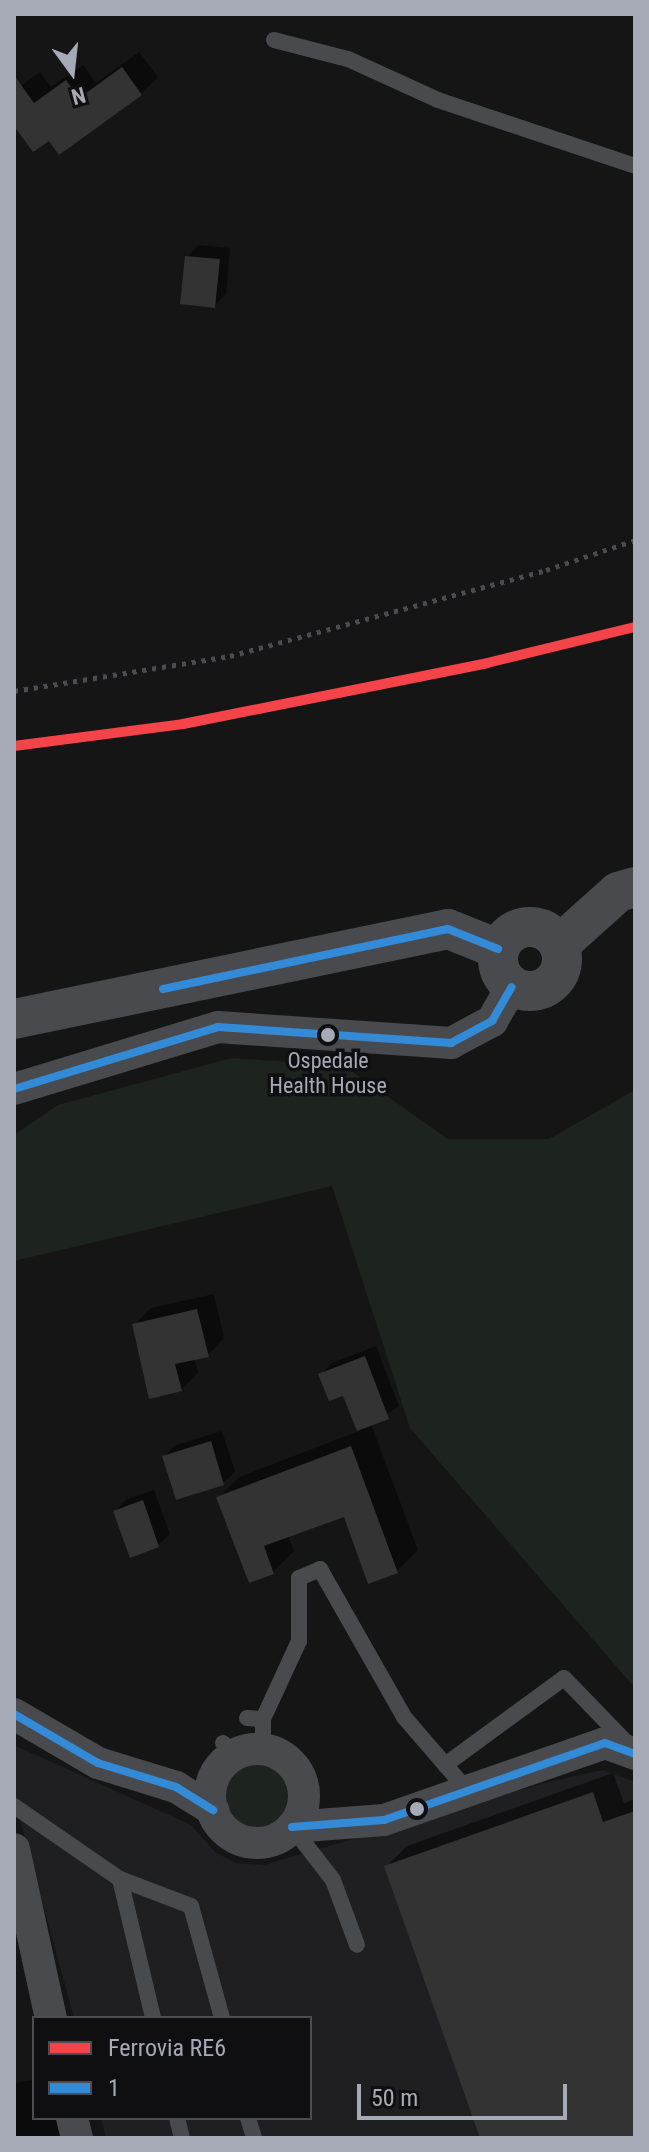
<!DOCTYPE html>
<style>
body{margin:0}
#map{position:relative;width:649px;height:2152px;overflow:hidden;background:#151515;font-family:"Roboto Condensed",sans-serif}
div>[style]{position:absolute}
.built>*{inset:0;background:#1f1f21}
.green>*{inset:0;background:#1d241f}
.round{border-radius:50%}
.shadow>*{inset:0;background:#0007}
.building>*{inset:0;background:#333334}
.path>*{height:5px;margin-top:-2.5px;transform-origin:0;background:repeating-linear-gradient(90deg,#4b4b50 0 4px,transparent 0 10px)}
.service>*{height:16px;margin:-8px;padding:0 8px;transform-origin:8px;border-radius:8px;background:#494a4e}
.minor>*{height:32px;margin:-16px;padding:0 16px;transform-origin:16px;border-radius:16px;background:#494a4e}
.minor>.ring{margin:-16px;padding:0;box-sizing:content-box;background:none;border:32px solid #494a4e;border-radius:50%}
.tertiary>*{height:40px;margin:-20px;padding:0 20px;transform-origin:20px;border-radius:20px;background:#494a4e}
.tertiary>.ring{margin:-20px;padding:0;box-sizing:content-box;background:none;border:40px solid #494a4e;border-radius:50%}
.bus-1>*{height:8px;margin:-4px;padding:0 4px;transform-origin:4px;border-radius:4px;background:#338bd7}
.rail-1>*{height:10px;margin:-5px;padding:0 5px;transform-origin:5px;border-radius:5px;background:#f4444a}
.dots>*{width:22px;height:22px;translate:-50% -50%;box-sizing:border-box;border:4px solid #0f0f11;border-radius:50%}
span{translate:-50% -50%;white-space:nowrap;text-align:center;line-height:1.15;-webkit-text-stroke:7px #0f0f11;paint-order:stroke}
.bus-label{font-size:22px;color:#a6a9b6}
.frame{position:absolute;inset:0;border:16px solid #a6a9b6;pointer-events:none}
.legend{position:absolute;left:32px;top:2016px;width:280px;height:104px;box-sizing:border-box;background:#0f0f11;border:2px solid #4b4d53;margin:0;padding:10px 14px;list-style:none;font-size:24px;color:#a6a9b6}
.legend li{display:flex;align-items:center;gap:16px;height:40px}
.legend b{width:40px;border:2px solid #4b4d53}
.north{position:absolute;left:32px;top:32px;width:80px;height:80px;-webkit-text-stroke:6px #0f0f11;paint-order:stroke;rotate:165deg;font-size:22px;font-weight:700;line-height:32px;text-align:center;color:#a6a9b6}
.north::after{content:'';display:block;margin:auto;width:28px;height:36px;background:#a6a9b6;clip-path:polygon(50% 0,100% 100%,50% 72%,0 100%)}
.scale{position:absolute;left:357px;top:2084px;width:210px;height:36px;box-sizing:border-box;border:4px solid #a6a9b6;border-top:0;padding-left:10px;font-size:24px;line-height:28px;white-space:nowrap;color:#a6a9b6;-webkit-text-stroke:6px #0f0f11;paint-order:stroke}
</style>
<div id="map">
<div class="built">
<div style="clip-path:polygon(14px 1745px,191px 1825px,216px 1853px,236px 1863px,264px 1865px,552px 1781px,603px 1770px,635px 1782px,635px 2138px,106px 2138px,101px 2118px,310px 2118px,310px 2018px,74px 2018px,14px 1798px)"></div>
</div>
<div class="green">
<div style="clip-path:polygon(232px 1058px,344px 1066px,448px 1139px,549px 1139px,635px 1090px,635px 1688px,410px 1428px,332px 1186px,14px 1261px,14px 1135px,58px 1105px)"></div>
<div class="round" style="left:223px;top:1762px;width:68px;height:68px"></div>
</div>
<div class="shadow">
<div style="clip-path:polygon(139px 52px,158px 77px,141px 94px,49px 138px,14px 123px,14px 91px,40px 72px,51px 87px,83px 65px,96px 83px)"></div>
<div style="clip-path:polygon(198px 245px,230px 248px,226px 294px,214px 306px,187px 257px)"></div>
<div style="clip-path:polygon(214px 1294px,224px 1338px,208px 1355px,194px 1358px,198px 1373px,181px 1390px,134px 1325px,151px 1308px)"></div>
<div style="clip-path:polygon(376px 1346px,399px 1406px,371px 1424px,418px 1550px,397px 1571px,345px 1514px,288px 1535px,294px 1551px,273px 1572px,218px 1498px,239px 1477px,359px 1431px,344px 1394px,321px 1374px,332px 1363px)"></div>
<div style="clip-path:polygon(222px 1431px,235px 1472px,223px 1483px,164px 1456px,176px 1445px)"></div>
<div style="clip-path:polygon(154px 1490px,170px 1534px,158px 1545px,115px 1511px,127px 1499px)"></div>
<div style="clip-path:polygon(613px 1773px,624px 1803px,635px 1799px,635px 2138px,482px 2138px,387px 1866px,407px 1846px)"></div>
<div style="clip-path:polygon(34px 2080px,34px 2118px,64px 2118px,67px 2138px,14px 2138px,14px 2083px)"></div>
</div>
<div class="building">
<div style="clip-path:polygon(122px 67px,142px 95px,59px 155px,49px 141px,33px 152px,14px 126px,14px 75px,34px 103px,66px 80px,79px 98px)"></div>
<div style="clip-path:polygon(185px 256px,220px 259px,215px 308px,180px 304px)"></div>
<div style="clip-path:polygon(197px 1309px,209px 1357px,175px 1364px,182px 1391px,149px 1399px,132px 1324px)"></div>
<div style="clip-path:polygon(365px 1356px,389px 1419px,357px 1431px,343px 1396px,329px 1401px,318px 1374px)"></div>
<div style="clip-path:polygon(211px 1441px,224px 1485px,176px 1500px,162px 1456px)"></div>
<div style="clip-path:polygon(351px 1446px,398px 1573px,368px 1584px,344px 1517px,264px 1546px,274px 1574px,249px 1583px,216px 1497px)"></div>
<div style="clip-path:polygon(143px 1500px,159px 1547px,130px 1558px,113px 1511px)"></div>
<div style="clip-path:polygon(593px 1792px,603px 1822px,635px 1811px,635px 2138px,480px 2138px,384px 1866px)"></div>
</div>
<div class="path">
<div style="left:14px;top:691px;width:219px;rotate:-9.2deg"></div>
<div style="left:230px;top:656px;width:327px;rotate:-15.2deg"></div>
<div style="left:546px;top:570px;width:94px;rotate:-18.6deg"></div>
</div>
<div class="service">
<div style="left:274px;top:40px;width:76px;rotate:14.4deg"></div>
<div style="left:348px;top:59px;width:99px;rotate:24.5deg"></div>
<div style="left:438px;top:100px;width:208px;rotate:18.5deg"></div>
<div style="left:247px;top:1718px;width:16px;rotate:4deg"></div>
<div style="left:223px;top:1743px;width:16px;rotate:43deg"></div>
<div style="left:263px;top:1749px;width:30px;rotate:-90deg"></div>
<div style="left:263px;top:1719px;width:86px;rotate:-65.2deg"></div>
<div style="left:299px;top:1641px;width:63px;rotate:-90deg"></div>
<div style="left:299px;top:1578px;width:23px;rotate:-23deg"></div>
<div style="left:320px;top:1569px;width:170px;rotate:60.4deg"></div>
<div style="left:404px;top:1717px;width:96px;rotate:49.2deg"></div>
<div style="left:445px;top:1765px;width:147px;rotate:-36.2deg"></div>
<div style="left:564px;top:1678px;width:92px;rotate:45.9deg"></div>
<div style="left:14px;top:1806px;width:129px;rotate:34.6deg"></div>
<div style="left:120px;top:1879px;width:76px;rotate:20.8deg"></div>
<div style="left:191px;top:1906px;width:116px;rotate:74.5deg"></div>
<div style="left:292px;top:1827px;width:67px;rotate:52.3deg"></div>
<div style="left:333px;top:1880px;width:69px;rotate:69.7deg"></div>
<div style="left:120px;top:1879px;width:143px;rotate:76.6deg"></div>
<div style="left:177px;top:2118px;width:21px;rotate:76deg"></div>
<div style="left:248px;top:2118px;width:21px;rotate:73deg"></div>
</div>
<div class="minor">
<div style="left:14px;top:1089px;width:213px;rotate:-16.9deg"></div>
<div style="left:218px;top:1027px;width:234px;rotate:3.9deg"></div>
<div style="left:451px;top:1043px;width:47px;rotate:-28.2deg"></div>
<div style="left:492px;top:1021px;width:39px;rotate:-60deg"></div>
<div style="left:14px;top:1714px;width:97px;rotate:30.3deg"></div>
<div style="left:98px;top:1763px;width:82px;rotate:17.1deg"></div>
<div style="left:176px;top:1787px;width:44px;rotate:31.9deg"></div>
<div class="ring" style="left:210px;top:1749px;width:62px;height:62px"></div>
<div style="left:292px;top:1827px;width:92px;rotate:-4.4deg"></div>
<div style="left:384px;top:1820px;width:234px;rotate:-19.2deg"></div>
<div style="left:605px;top:1743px;width:32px;rotate:20deg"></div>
<div style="left:14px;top:1849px;width:173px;rotate:77.7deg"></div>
<div style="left:72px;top:2118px;width:21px;rotate:76deg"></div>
</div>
<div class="tertiary">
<div class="ring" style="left:498px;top:927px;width:24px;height:24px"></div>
<div style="left:559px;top:945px;width:79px;rotate:-41.9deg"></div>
<div style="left:618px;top:892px;width:18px;rotate:-16deg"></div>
<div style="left:14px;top:1019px;width:443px;rotate:-11.7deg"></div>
<div style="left:448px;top:929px;width:54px;rotate:21.8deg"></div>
</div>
<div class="bus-1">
<div style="left:163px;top:989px;width:291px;rotate:-11.9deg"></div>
<div style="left:448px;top:929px;width:54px;rotate:21.8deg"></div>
<div style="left:14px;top:1089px;width:213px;rotate:-16.9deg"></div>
<div style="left:218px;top:1027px;width:234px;rotate:3.9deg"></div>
<div style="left:451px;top:1043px;width:47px;rotate:-28.2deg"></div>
<div style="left:492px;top:1021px;width:39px;rotate:-60deg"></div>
<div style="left:14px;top:1714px;width:97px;rotate:30.3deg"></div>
<div style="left:98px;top:1763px;width:82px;rotate:17.1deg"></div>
<div style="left:176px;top:1787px;width:44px;rotate:31.9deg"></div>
<div style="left:292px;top:1827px;width:92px;rotate:-4.4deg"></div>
<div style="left:384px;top:1820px;width:234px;rotate:-19.2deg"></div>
<div style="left:605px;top:1743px;width:32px;rotate:20deg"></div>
</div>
<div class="rail-1">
<div style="left:14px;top:746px;width:170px;rotate:-7.4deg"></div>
<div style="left:183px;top:724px;width:310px;rotate:-11.3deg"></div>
<div style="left:487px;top:663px;width:152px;rotate:-13.7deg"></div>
</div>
<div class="dots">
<div style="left:328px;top:1035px;background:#a6a9b6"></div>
<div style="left:417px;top:1809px;background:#a6a9b6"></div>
</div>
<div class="bus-label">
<span style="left:328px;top:1073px">Ospedale<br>Health House</span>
</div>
<div class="frame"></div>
<ul class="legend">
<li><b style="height:10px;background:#f4444a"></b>Ferrovia RE6</li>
<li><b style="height:10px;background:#338bd7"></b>1</li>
</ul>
<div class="north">N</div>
<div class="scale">50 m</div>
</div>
